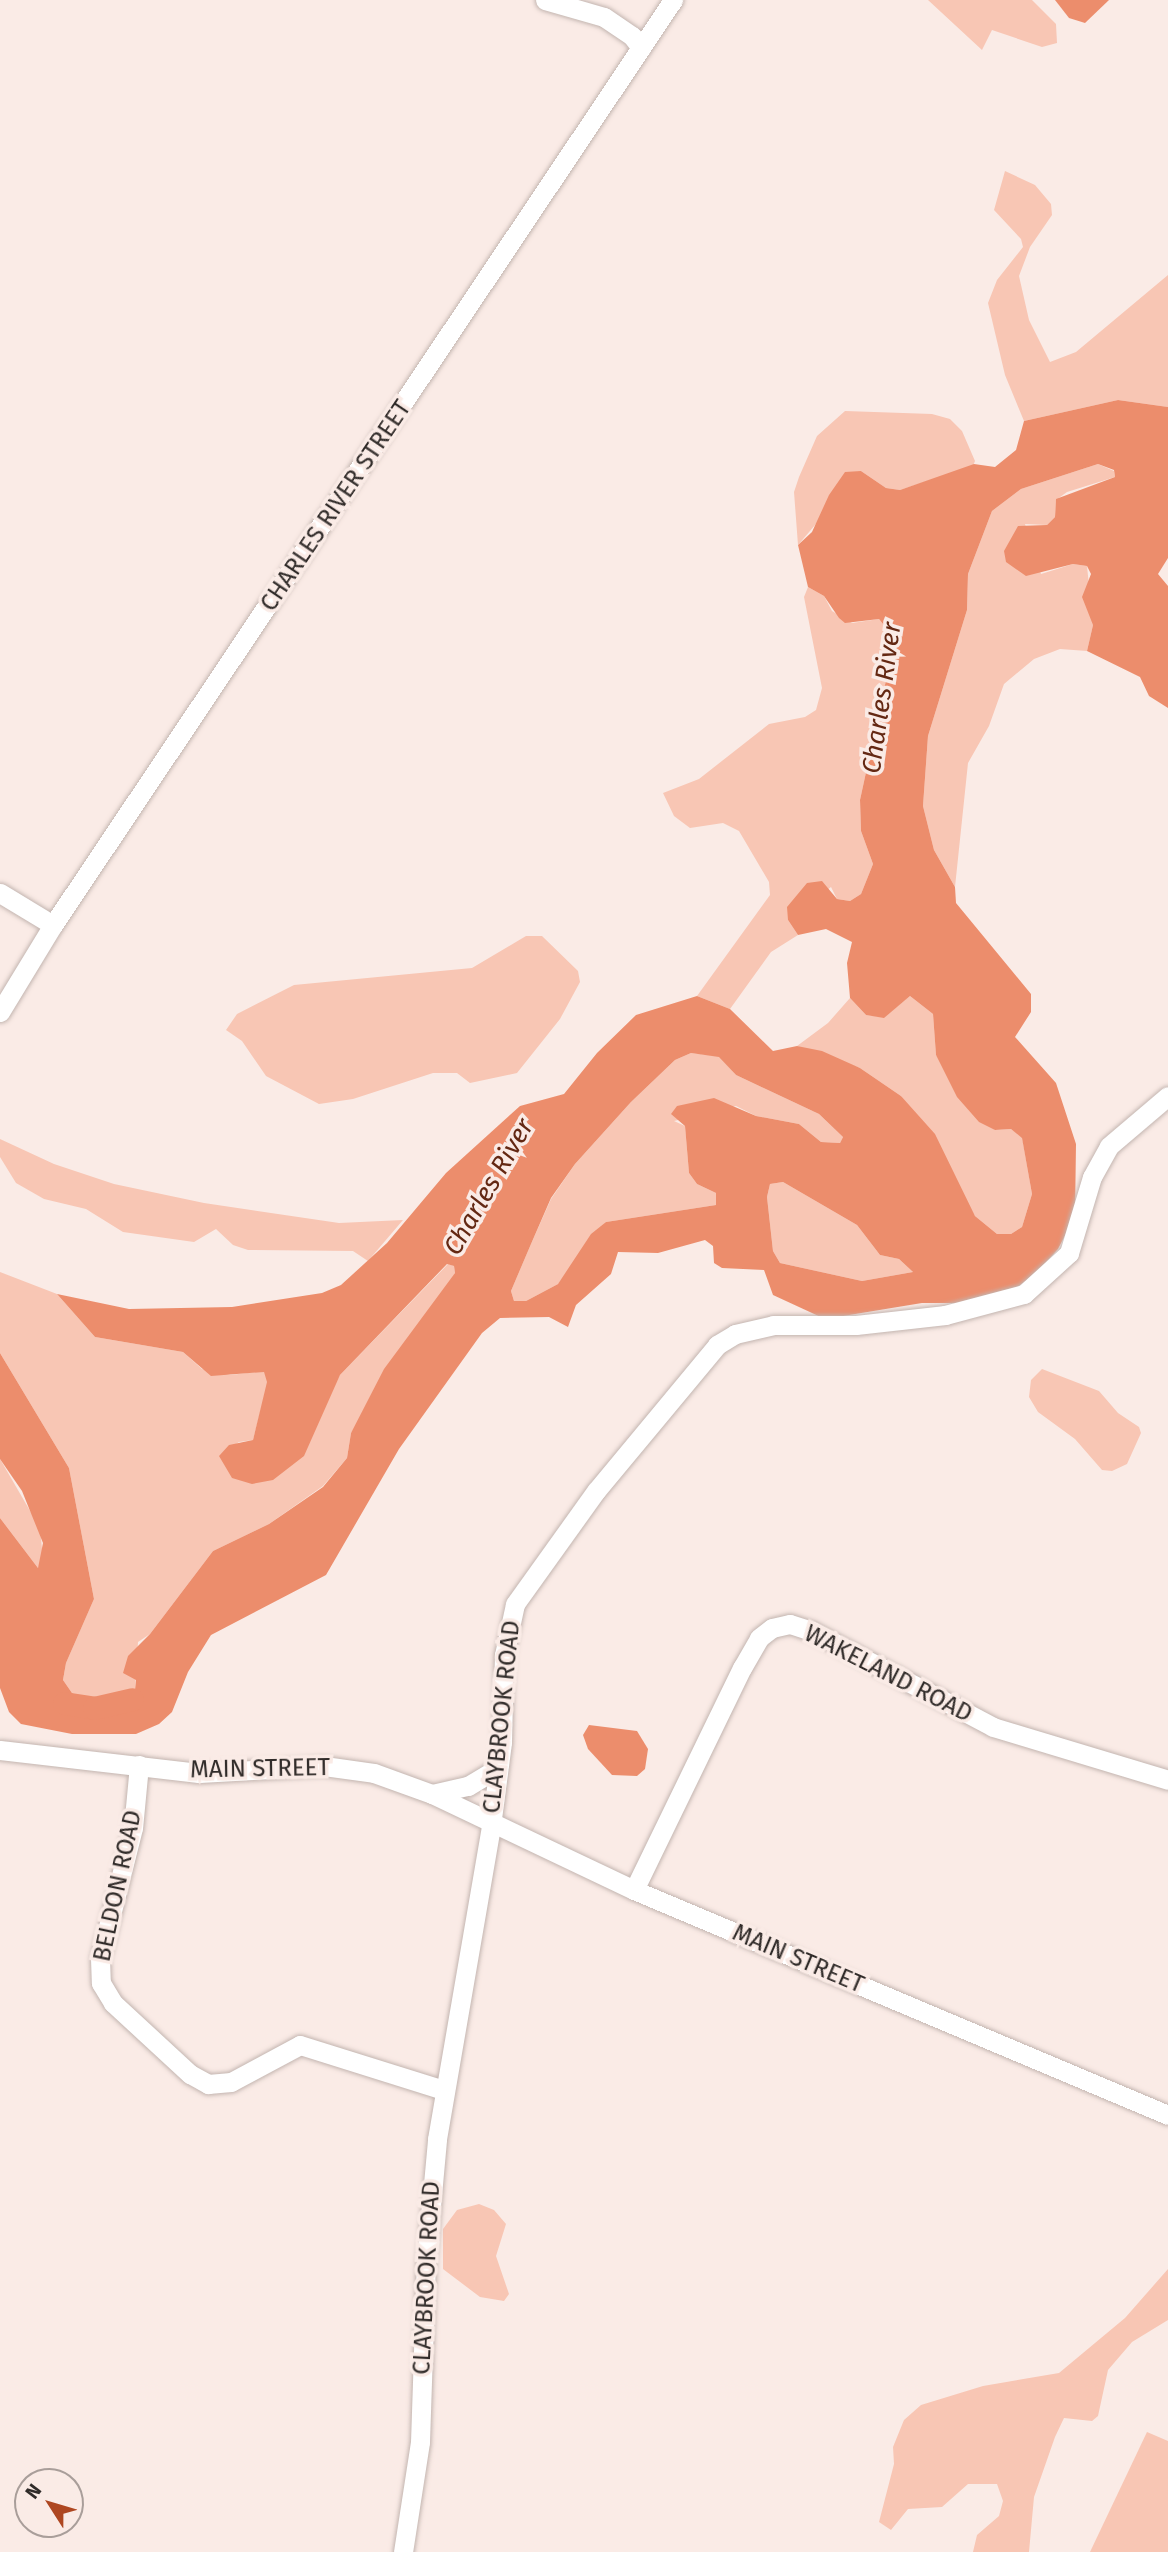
<!DOCTYPE html>
<style>
body{margin:0}
#map{position:relative;width:1168px;height:2552px;overflow:hidden;background:#faebe6;font-family:"Fira Sans",sans-serif}
div>[style]{position:absolute}
.green>*{inset:0;background:#f8c6b4}
.water>*{inset:0;background:#ec8d6c}
.river>*{height:23px;margin:-11.5px;padding:0 11.5px;transform-origin:11.5px;border-radius:11.5px;background:#ec8d6c}
.roads{filter:drop-shadow(0 0 2px #c3b5b0) drop-shadow(0 0 2px #c3b5b0)}
.minor>*{height:19px;margin:-9.5px;padding:0 9.5px;transform-origin:9.5px;border-radius:9.5px;background:#fff}
span{translate:-50% -50%;white-space:nowrap;text-align:center;line-height:1.15;-webkit-text-stroke:7px #faebe6;paint-order:stroke}
.street-label{font-size:24px;color:#302b29}
.water-label{font-size:26px;color:#642813;font-style:italic}
.north{position:absolute;left:14px;top:2468px;width:70px;height:70px;box-sizing:border-box;background:#faebe6;border:2px solid #a99e9a;border-radius:50%;rotate:307deg;font-size:19px;font-weight:700;line-height:28px;text-align:center;color:#302b29}
.north::after{content:'';display:block;margin:auto;width:24px;height:32px;background:#ae4721;clip-path:polygon(50% 0,100% 100%,50% 72%,0 100%)}
</style>
<div id="map">
<div class="green">
<div style="clip-path:polygon(928px 0,1032px 0,1056px 24px,1057px 43px,1042px 47px,992px 30px,982px 50px)"></div>
<div style="clip-path:polygon(1005px 171px,1035px 185px,1051px 204px,1052px 215px,1030px 247px,1019px 276px,1029px 320px,1050px 362px,1076px 352px,1168px 275px,1168px 407px,1118px 400px,1024px 421px,1005px 375px,988px 303px,997px 280px,1023px 247px,1021px 239px,994px 210px)"></div>
<div style="clip-path:polygon(845px 411px,932px 414px,950px 419px,962px 431px,975px 461px,973px 466px,900px 490px,886px 488px,861px 471px,798px 545px,794px 492px,799px 477px,817px 436px)"></div>
<div style="clip-path:polygon(1098px 464px,1114px 471px,1115px 477px,1067px 492px,1056px 500px,1055px 517px,1047px 525px,1025px 524px,1041px 574px,1073px 564px,1087px 566px,1093px 625px,1087px 651px,1060px 649px,1034px 659px,1004px 684px,989px 726px,968px 763px,955px 887px,934px 850px,923px 806px,928px 736px,967px 610px,968px 574px,992px 511px,1021px 489px)"></div>
<div style="clip-path:polygon(808px 587px,824px 596px,832px 611px,852px 623px,879px 619px,895px 639px,860px 800px,861px 831px,873px 864px,861px 894px,850px 901px,837px 899px,831px 887px,788px 920px,798px 935px,771px 952px,730px 1009px,697px 996px,770px 895px,769px 882px,739px 831px,723px 823px,690px 828px,674px 816px,663px 793px,699px 779px,769px 724px,805px 717px,816px 710px,822px 688px,804px 597px)"></div>
<div style="clip-path:polygon(526px 936px,542px 936px,578px 971px,580px 982px,560px 1019px,517px 1073px,470px 1083px,457px 1073px,433px 1073px,353px 1099px,319px 1104px,266px 1076px,242px 1041px,226px 1030px,237px 1014px,294px 985px,472px 968px)"></div>
<div style="clip-path:polygon(910px 996px,933px 1014px,936px 1055px,995px 1130px,1011px 1129px,1022px 1137px,1032px 1194px,1022px 1227px,1011px 1234px,997px 1234px,975px 1216px,901px 1096px,860px 1068px,797px 1046px,828px 1023px,850px 998px,866px 1015px,884px 1017px)"></div>
<div style="clip-path:polygon(691px 1053px,719px 1056px,736px 1075px,819px 1114px,843px 1137px,840px 1143px,821px 1142px,799px 1124px,756px 1116px,736px 1106px,674px 1121px,685px 1126px,689px 1173px,697px 1184px,716px 1193px,716px 1205px,606px 1222px,558px 1284px,526px 1301px,514px 1301px,511px 1291px,531px 1244px,551px 1199px,575px 1164px,631px 1102px,675px 1060px)"></div>
<div style="clip-path:polygon(0 1139px,54px 1164px,114px 1184px,204px 1203px,339px 1223px,403px 1220px,368px 1261px,353px 1251px,248px 1250px,233px 1245px,216px 1229px,194px 1242px,123px 1232px,86px 1209px,44px 1199px,16px 1183px,0 1157px)"></div>
<div style="clip-path:polygon(783px 1182px,857px 1225px,880px 1255px,899px 1259px,913px 1272px,862px 1281px,780px 1263px,773px 1251px,767px 1197px,770px 1184px)"></div>
<div style="clip-path:polygon(448px 1264px,454px 1266px,455px 1273px,450px 1283px,351px 1433px,347px 1458px,323px 1486px,269px 1524px,213px 1551px,150px 1634px,138px 1642px,135px 1690px,99px 1711px,72px 1693px,63px 1680px,66px 1663px,94px 1599px,69px 1468px,0 1353px,0 1272px,57px 1294px,95px 1337px,183px 1352px,202px 1369px,230px 1375px,264px 1371px,268px 1382px,253px 1440px,239px 1442px,219px 1456px,321px 1410px,340px 1375px)"></div>
<div style="clip-path:polygon(1042px 1369px,1099px 1391px,1118px 1413px,1139px 1427px,1141px 1433px,1127px 1464px,1112px 1471px,1102px 1470px,1075px 1439px,1038px 1412px,1029px 1397px,1031px 1380px)"></div>
<div style="clip-path:polygon(0 1459px,40px 1528px,43px 1559px,38px 1568px,0 1518px)"></div>
<div style="clip-path:polygon(479px 2204px,494px 2210px,506px 2224px,496px 2256px,509px 2294px,504px 2301px,480px 2297px,443px 2269px,443px 2229px,457px 2210px)"></div>
<div style="clip-path:polygon(1168px 2269px,1168px 2320px,1132px 2342px,1108px 2370px,1098px 2416px,1092px 2421px,1064px 2418px,1055px 2437px,1034px 2497px,1029px 2552px,973px 2552px,977px 2535px,999px 2516px,1003px 2501px,997px 2484px,968px 2484px,942px 2507px,908px 2509px,891px 2530px,879px 2522px,894px 2464px,893px 2447px,904px 2420px,921px 2405px,983px 2386px,1059px 2373px,1125px 2318px)"></div>
<div style="clip-path:polygon(1147px 2432px,1168px 2441px,1168px 2552px,1090px 2552px)"></div>
</div>
<div class="water">
<div style="clip-path:polygon(1055px 0,1109px 0,1085px 23px,1069px 18px)"></div>
<div style="clip-path:polygon(evenodd,1118px 400px,1168px 407px,1168px 558px,1158px 574px,1168px 586px,1168px 708px,1149px 696px,1140px 677px,1087px 651px,1093px 625px,1082px 597px,1091px 574px,1087px 566px,1073px 564px,1026px 576px,1006px 562px,1004px 551px,1018px 526px,1047px 525px,1055px 517px,1056px 499px,1115px 477px,1114px 470px,1098px 464px,1021px 489px,992px 511px,968px 574px,967px 610px,928px 736px,923px 806px,934px 850px,955px 887px,956px 903px,1031px 994px,1031px 1012px,1015px 1037px,1056px 1083px,1076px 1144px,1075px 1216px,1058px 1249px,1034px 1275px,1003px 1297px,969px 1303px,922px 1303px,825px 1319px,773px 1295px,764px 1270px,722px 1268px,714px 1263px,713px 1246px,705px 1240px,658px 1253px,618px 1252px,611px 1274px,576px 1305px,568px 1327px,549px 1317px,500px 1318px,482px 1333px,399px 1449px,326px 1575px,211px 1635px,188px 1672px,172px 1712px,159px 1724px,136px 1734px,72px 1734px,21px 1724px,9px 1712px,0 1688px,0 1518px,38px 1568px,43px 1543px,22px 1491px,0 1459px,0 1353px,69px 1468px,94px 1599px,66px 1663px,63px 1680px,72px 1693px,99px 1710px,135px 1690px,136px 1680px,123px 1673px,128px 1656px,150px 1634px,213px 1551px,269px 1524px,323px 1487px,347px 1458px,351px 1433px,384px 1369px,455px 1273px,454px 1266px,447px 1264px,340px 1375px,304px 1456px,273px 1480px,252px 1484px,232px 1478px,219px 1456px,229px 1445px,253px 1440px,267px 1382px,264px 1372px,211px 1376px,183px 1352px,95px 1337px,57px 1294px,129px 1309px,232px 1307px,322px 1293px,341px 1285px,387px 1243px,446px 1173px,520px 1106px,564px 1094px,597px 1053px,636px 1015px,697px 996px,730px 1009px,773px 1051px,797px 1046px,822px 1051px,860px 1068px,901px 1096px,935px 1134px,975px 1216px,997px 1234px,1011px 1234px,1022px 1227px,1032px 1194px,1022px 1138px,1011px 1129px,995px 1130px,979px 1122px,957px 1097px,936px 1055px,933px 1014px,910px 996px,884px 1018px,866px 1015px,850px 998px,847px 963px,852px 942px,826px 929px,798px 935px,788px 920px,787px 907px,807px 883px,822px 881px,837px 899px,850px 901px,861px 894px,873px 864px,861px 831px,860px 800px,895px 639px,879px 619px,845px 623px,839px 618px,824px 596px,808px 587px,798px 545px,812px 532px,829px 495px,845px 472px,861px 471px,886px 488px,900px 490px,974px 464px,995px 467px,1016px 450px,1024px 421px,1118px 400px,691px 1053px,719px 1057px,736px 1075px,819px 1114px,843px 1137px,840px 1143px,821px 1142px,799px 1124px,756px 1116px,714px 1098px,677px 1106px,671px 1114px,685px 1126px,689px 1173px,697px 1184px,716px 1193px,716px 1205px,606px 1222px,591px 1234px,558px 1284px,526px 1301px,514px 1301px,511px 1291px,531px 1244px,551px 1198px,575px 1164px,631px 1102px,675px 1060px,691px 1053px,1118px 400px,783px 1182px,857px 1225px,880px 1255px,899px 1259px,913px 1272px,862px 1281px,780px 1263px,773px 1251px,767px 1197px,770px 1184px,783px 1182px)"></div>
<div style="clip-path:polygon(589px 1725px,637px 1731px,648px 1749px,645px 1769px,637px 1776px,612px 1775px,588px 1749px,583px 1735px)"></div>
</div>
<div class="river">
<div style="left:64px;top:1703px;width:30px;rotate:9deg"></div>
<div style="left:94px;top:1708px;width:39px;rotate:-13deg"></div>
</div>
<div class="roads">
<div class="minor">
<div style="left:545px;top:0;width:61px;rotate:16.1deg"></div>
<div style="left:604px;top:17px;width:34px;rotate:34deg"></div>
<div style="left:632px;top:36px;width:15px;rotate:53deg"></div>
<div style="left:0;top:893px;width:62px;rotate:31.1deg"></div>
<div style="left:0;top:1012px;width:102px;rotate:-58.7deg"></div>
<div style="left:53px;top:925px;width:1114px;rotate:-56.17deg"></div>
<div style="left:0;top:1750px;width:200px;rotate:6.6deg"></div>
<div style="left:199px;top:1773px;width:125px;rotate:-3.2deg"></div>
<div style="left:324px;top:1766px;width:50px;rotate:8deg"></div>
<div style="left:374px;top:1773px;width:62px;rotate:19.9deg"></div>
<div style="left:432px;top:1794px;width:224px;rotate:25.4deg"></div>
<div style="left:634px;top:1890px;width:579px;rotate:22.85deg"></div>
<div style="left:139px;top:1765px;width:63px;rotate:95.4deg"></div>
<div style="left:133px;top:1828px;width:134px;rotate:104.2deg"></div>
<div style="left:100px;top:1958px;width:25px;rotate:88deg"></div>
<div style="left:101px;top:1983px;width:23px;rotate:59deg"></div>
<div style="left:113px;top:2003px;width:105px;rotate:42.7deg"></div>
<div style="left:190px;top:2074px;width:21px;rotate:29deg"></div>
<div style="left:208px;top:2084px;width:23px;rotate:-5deg"></div>
<div style="left:231px;top:2082px;width:78px;rotate:-28.2deg"></div>
<div style="left:300px;top:2045px;width:151px;rotate:17.4deg"></div>
<div style="left:432px;top:1794px;width:37px;rotate:-13deg"></div>
<div style="left:468px;top:1786px;width:35px;rotate:-31deg"></div>
<div style="left:634px;top:1890px;width:247px;rotate:-64.1deg"></div>
<div style="left:742px;top:1668px;width:34px;rotate:-60deg"></div>
<div style="left:759px;top:1638px;width:16px;rotate:-38deg"></div>
<div style="left:772px;top:1628px;width:18px;rotate:-13deg"></div>
<div style="left:790px;top:1624px;width:23px;rotate:18deg"></div>
<div style="left:812px;top:1631px;width:205px;rotate:27.9deg"></div>
<div style="left:993px;top:1727px;width:183px;rotate:16.8deg"></div>
<div style="left:403px;top:2552px;width:111px;rotate:-81.2deg"></div>
<div style="left:420px;top:2442px;width:181px;rotate:-88.1deg"></div>
<div style="left:426px;top:2261px;width:122px;rotate:-84.8deg"></div>
<div style="left:437px;top:2139px;width:318px;rotate:-80.2deg"></div>
<div style="left:491px;top:1826px;width:85px;rotate:-82.5deg"></div>
<div style="left:502px;top:1742px;width:87px;rotate:-88.7deg"></div>
<div style="left:504px;top:1655px;width:52px;rotate:-77.8deg"></div>
<div style="left:515px;top:1604px;width:139px;rotate:-54.4deg"></div>
<div style="left:596px;top:1491px;width:190px;rotate:-50.3deg"></div>
<div style="left:717px;top:1345px;width:21px;rotate:-31deg"></div>
<div style="left:735px;top:1334px;width:39px;rotate:-13deg"></div>
<div style="left:773px;top:1325px;width:83px"></div>
<div style="left:856px;top:1325px;width:90px;rotate:-6.4deg"></div>
<div style="left:945px;top:1315px;width:82px;rotate:-14.9deg"></div>
<div style="left:1024px;top:1294px;width:61px;rotate:-42.3deg"></div>
<div style="left:1069px;top:1253px;width:79px;rotate:-73.2deg"></div>
<div style="left:1092px;top:1177px;width:35px;rotate:-61deg"></div>
<div style="left:1109px;top:1146px;width:77px;rotate:-40.3deg"></div>
</div>
</div>
<div class="street-label">
<span style="left:336px;top:506px;rotate:-56deg">CHARLES RIVER STREET</span>
<span style="left:888px;top:1674px;rotate:27deg">WAKELAND ROAD</span>
<span style="left:502px;top:1717px;rotate:-84deg">CLAYBROOK ROAD</span>
<span style="left:260px;top:1769px;rotate:-1deg">MAIN STREET</span>
<span style="left:118px;top:1886px;rotate:-78deg">BELDON ROAD</span>
<span style="left:798px;top:1959px;rotate:23deg">MAIN STREET</span>
<span style="left:427px;top:2278px;rotate:-87deg">CLAYBROOK ROAD</span>
</div>
<div class="water-label">
<span style="left:882px;top:698px;rotate:-82deg">Charles River</span>
<span style="left:489px;top:1187px;rotate:-60deg">Charles River</span>
</div>
<div class="north">N</div>
</div>
